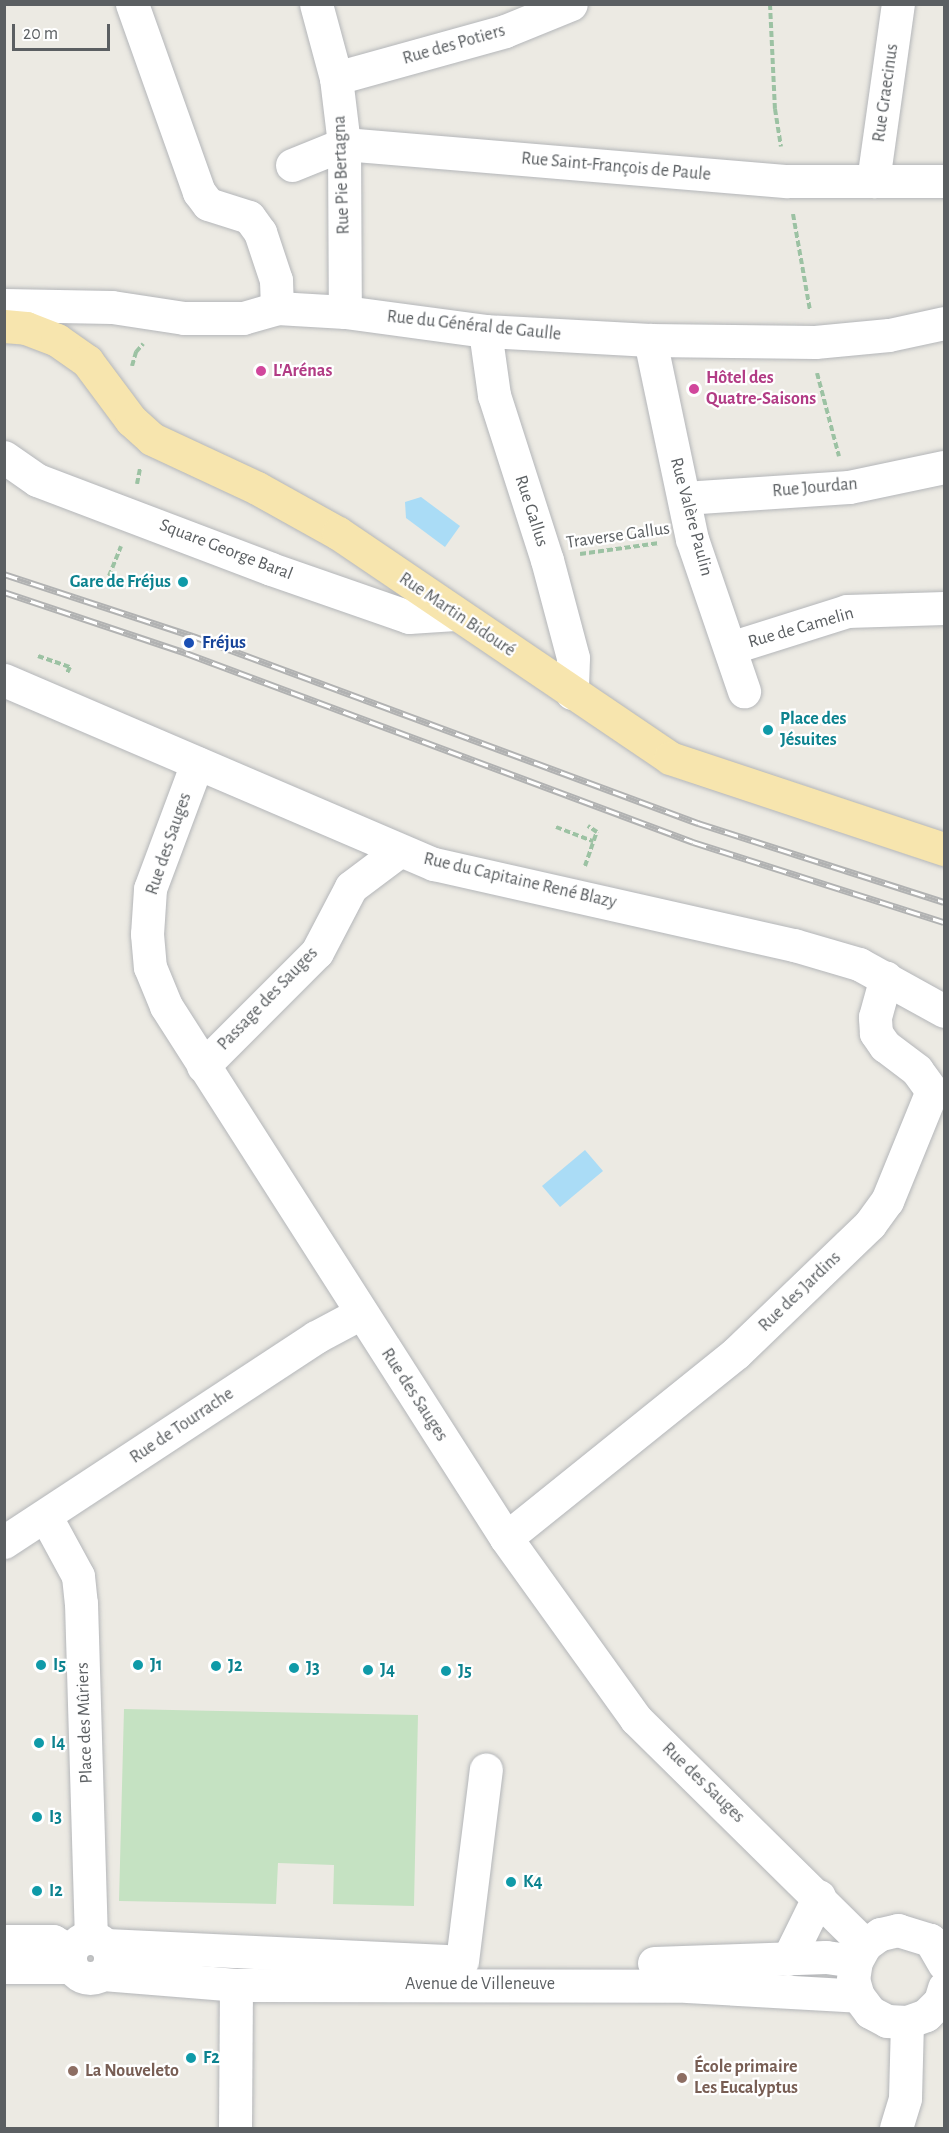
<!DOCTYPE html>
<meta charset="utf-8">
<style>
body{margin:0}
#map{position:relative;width:949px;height:2133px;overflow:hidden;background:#eceae3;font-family:"Alegreya Sans",sans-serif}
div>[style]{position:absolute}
.green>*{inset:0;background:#c5e2c2}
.water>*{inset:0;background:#aadcf6}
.path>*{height:4px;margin-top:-2px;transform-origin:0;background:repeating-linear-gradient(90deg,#9cc2a3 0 6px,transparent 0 9px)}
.roads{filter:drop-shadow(0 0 2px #b4b6b9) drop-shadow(0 0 2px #b4b6b9)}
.minor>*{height:33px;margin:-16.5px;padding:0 16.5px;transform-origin:16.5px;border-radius:16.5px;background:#fff}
.minor>.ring{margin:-16.5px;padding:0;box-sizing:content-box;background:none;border:33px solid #fff;border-radius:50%}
.major>*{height:33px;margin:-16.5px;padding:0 16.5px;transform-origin:16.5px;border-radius:16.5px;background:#f7e5ae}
.rail>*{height:7px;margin-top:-3.5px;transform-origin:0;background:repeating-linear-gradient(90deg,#fff 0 14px,#b1b2b2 0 28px);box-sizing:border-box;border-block:2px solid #b1b2b2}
.dots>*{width:16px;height:16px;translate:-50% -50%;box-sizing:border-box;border:3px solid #fff;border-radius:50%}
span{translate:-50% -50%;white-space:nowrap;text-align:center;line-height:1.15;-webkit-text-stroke:4.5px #fff;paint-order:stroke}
.street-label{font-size:18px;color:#5b5f62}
.hotel-label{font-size:18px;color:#b23c85;font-weight:700}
.left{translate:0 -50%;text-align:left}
.culture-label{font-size:18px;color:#0d838f;font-weight:700}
.right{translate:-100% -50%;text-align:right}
.transit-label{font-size:18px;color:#164399;font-weight:700}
.education-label{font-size:18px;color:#785e54;font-weight:700}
.frame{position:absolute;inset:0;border:6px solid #5b5f62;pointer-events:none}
.scale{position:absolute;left:12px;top:24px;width:98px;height:27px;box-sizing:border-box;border:3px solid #5b5f62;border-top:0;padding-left:8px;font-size:18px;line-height:21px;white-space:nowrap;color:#5b5f62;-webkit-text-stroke:4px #fff;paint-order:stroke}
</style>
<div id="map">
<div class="green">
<div style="clip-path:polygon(124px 1709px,418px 1715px,414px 1906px,333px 1904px,334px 1865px,278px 1863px,276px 1904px,119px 1901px)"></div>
</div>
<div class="water">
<div style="clip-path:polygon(421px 497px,460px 526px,445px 547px,406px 518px,405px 502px)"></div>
<div style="clip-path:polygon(585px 1150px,603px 1171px,560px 1207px,542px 1186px)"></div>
</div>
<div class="path">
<div style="left:770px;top:4px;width:105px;rotate:87.3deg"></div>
<div style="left:775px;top:109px;width:38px;rotate:81deg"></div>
<div style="left:793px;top:214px;width:97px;rotate:80deg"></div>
<div style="left:132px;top:366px;width:15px;rotate:-74deg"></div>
<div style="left:136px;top:352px;width:11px;rotate:-49deg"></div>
<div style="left:817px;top:373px;width:86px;rotate:75.2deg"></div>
<div style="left:137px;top:484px;width:16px;rotate:-79deg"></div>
<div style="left:580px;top:554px;width:80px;rotate:-7.9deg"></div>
<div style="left:109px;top:576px;width:32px;rotate:-68deg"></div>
<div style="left:38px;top:656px;width:34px;rotate:19deg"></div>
<div style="left:70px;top:667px;width:7px;rotate:117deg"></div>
<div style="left:556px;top:827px;width:40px;rotate:21deg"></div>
<div style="left:585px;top:866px;width:36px;rotate:-71deg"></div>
<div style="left:597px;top:832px;width:11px;rotate:-146deg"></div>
</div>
<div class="roads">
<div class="minor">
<div style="left:132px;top:4px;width:200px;rotate:70.4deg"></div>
<div style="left:199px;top:192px;width:15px;rotate:53deg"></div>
<div style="left:208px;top:204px;width:43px;rotate:17.6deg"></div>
<div style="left:249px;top:217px;width:19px;rotate:54deg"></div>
<div style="left:260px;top:232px;width:51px;rotate:71.6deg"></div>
<div style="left:276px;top:280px;width:28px;rotate:88deg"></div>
<div style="left:316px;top:4px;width:77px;rotate:74.9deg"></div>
<div style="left:336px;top:78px;width:66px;rotate:83.1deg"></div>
<div style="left:344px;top:144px;width:168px;rotate:89.7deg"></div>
<div style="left:336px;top:78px;width:175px;rotate:-15.5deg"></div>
<div style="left:505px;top:31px;width:71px;rotate:-22.2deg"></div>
<div style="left:292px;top:165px;width:56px;rotate:-22deg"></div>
<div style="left:344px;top:144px;width:445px;rotate:4.8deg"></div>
<div style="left:787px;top:181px;width:157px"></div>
<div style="left:873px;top:181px;width:179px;rotate:-82deg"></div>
<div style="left:4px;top:305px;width:108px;rotate:1.1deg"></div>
<div style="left:112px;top:307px;width:73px;rotate:8.7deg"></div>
<div style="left:184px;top:318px;width:59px"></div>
<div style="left:243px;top:318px;width:35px;rotate:-16deg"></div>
<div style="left:277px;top:308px;width:68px;rotate:3.4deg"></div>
<div style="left:345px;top:312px;width:141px;rotate:7.7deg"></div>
<div style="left:485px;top:331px;width:165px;rotate:3.1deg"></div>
<div style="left:650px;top:340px;width:165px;rotate:0.7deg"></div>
<div style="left:815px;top:342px;width:74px;rotate:-5.4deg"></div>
<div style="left:889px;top:335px;width:56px;rotate:-12.3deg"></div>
<div style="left:485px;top:331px;width:65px;rotate:82deg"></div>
<div style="left:494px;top:395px;width:173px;rotate:72.2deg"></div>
<div style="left:547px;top:560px;width:101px;rotate:75.1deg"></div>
<div style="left:573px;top:658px;width:35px;rotate:92deg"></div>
<div style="left:650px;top:340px;width:203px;rotate:78.1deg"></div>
<div style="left:692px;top:539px;width:161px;rotate:71.1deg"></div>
<div style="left:4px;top:457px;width:40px;rotate:34.9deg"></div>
<div style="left:37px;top:480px;width:250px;rotate:20.8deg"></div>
<div style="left:271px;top:569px;width:146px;rotate:19.2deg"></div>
<div style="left:409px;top:617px;width:46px;rotate:-3.7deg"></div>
<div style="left:684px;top:498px;width:165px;rotate:-3.8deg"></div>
<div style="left:849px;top:487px;width:97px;rotate:-11.9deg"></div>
<div style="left:730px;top:648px;width:123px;rotate:-17.5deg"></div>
<div style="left:847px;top:611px;width:97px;rotate:-1.8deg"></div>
<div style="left:4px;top:680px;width:468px;rotate:23.2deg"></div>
<div style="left:434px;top:864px;width:369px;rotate:12.7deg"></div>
<div style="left:794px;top:945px;width:68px;rotate:16.3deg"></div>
<div style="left:859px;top:964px;width:97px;rotate:28.9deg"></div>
<div style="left:197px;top:763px;width:134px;rotate:110.5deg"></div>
<div style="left:150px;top:889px;width:45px;rotate:93.8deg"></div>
<div style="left:147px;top:934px;width:33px;rotate:85deg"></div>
<div style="left:150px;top:967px;width:42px;rotate:67.7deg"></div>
<div style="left:166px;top:1006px;width:631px;rotate:57.42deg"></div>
<div style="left:506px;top:1538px;width:223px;rotate:54.3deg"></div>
<div style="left:636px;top:1719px;width:322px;rotate:44.6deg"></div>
<div style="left:203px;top:1066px;width:161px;rotate:-45deg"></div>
<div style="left:317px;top:952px;width:73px;rotate:-62.4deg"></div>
<div style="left:351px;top:887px;width:60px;rotate:-36.9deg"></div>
<div style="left:46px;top:1517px;width:67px;rotate:61.5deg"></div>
<div style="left:78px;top:1576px;width:27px;rotate:84deg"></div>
<div style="left:81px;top:1603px;width:335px;rotate:88.3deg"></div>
<div style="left:506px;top:1538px;width:295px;rotate:-38.8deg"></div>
<div style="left:736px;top:1353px;width:186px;rotate:-43.9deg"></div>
<div style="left:870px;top:1224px;width:29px;rotate:-54deg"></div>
<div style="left:887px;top:1201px;width:119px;rotate:-67.8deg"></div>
<div style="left:932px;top:1091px;width:26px;rotate:-126deg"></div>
<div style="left:917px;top:1070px;width:40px;rotate:-143deg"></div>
<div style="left:885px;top:1046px;width:16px;rotate:-125deg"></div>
<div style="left:876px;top:1033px;width:16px;rotate:-94deg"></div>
<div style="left:875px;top:1017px;width:41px;rotate:-74.6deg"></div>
<div style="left:4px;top:1542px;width:373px;rotate:-33.3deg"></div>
<div style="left:316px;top:1337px;width:51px;rotate:-28.1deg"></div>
<div class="ring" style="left:70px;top:1938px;width:7px;height:7px"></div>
<div style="left:4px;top:1941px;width:49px"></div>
<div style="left:53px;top:1941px;width:20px;rotate:30deg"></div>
<div style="left:106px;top:1945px;width:340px;rotate:2.7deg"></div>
<div style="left:788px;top:1959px;width:70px;rotate:-63.8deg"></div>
<div style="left:462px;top:1961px;width:193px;rotate:-82.9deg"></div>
<div style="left:654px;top:1963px;width:172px;rotate:-2deg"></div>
<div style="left:826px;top:1957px;width:30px;rotate:8deg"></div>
<div style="left:944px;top:1964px;width:28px;rotate:-120deg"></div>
<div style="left:930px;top:1940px;width:34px;rotate:-163deg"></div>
<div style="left:898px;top:1930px;width:18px;rotate:167deg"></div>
<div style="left:880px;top:1934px;width:19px;rotate:144deg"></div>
<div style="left:865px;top:1945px;width:18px;rotate:119deg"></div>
<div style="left:856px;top:1961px;width:18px;rotate:99deg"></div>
<div style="left:853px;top:1979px;width:18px;rotate:74deg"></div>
<div style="left:858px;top:1996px;width:20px;rotate:53deg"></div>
<div style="left:870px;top:2012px;width:19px;rotate:28deg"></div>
<div style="left:887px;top:2021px;width:20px;rotate:3deg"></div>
<div style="left:907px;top:2022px;width:20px;rotate:-20deg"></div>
<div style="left:926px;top:2015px;width:20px;rotate:-45deg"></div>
<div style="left:940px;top:2001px;width:14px;rotate:-73deg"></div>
<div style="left:4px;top:1967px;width:67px"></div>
<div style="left:103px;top:1974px;width:133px;rotate:4.7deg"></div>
<div style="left:236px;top:1985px;width:451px;rotate:0.1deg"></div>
<div style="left:687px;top:1986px;width:171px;rotate:3.3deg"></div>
<div style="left:235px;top:2128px;width:143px;rotate:-89.6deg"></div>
<div style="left:896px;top:2128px;width:31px;rotate:-73deg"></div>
<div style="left:905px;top:2098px;width:76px;rotate:-88.5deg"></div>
</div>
<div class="major">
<div style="left:4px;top:326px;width:22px;rotate:5deg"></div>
<div style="left:26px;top:328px;width:33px;rotate:21deg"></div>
<div style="left:57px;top:340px;width:37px;rotate:35deg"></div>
<div style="left:87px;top:361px;width:74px;rotate:53.3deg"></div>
<div style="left:131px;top:420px;width:28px;rotate:42deg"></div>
<div style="left:152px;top:439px;width:116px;rotate:25deg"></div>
<div style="left:257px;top:488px;width:93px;rotate:29.1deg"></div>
<div style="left:338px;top:533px;width:401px;rotate:34.1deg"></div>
<div style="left:670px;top:758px;width:289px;rotate:18.4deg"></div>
</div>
</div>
<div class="rail">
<div style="left:4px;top:574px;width:199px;rotate:18.2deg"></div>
<div style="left:193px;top:636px;width:539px;rotate:20.32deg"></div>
<div style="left:698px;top:823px;width:258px;rotate:17.8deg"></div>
<div style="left:4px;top:592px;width:192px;rotate:18.5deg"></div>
<div style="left:186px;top:653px;width:541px;rotate:20.44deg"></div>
<div style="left:693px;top:842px;width:263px;rotate:17.7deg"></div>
</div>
<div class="dots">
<div style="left:261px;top:371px;background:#d1479c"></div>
<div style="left:694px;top:389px;background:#d1479c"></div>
<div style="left:183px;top:582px;background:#0f9aa8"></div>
<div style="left:189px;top:643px;background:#1a4fb4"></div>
<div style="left:768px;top:730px;background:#0f9aa8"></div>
<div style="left:41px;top:1665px;background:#0f9aa8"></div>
<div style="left:138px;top:1665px;background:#0f9aa8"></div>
<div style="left:216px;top:1666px;background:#0f9aa8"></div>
<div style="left:294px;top:1668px;background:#0f9aa8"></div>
<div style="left:368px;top:1670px;background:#0f9aa8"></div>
<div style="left:446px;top:1671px;background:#0f9aa8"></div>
<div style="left:39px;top:1743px;background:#0f9aa8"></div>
<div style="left:37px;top:1817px;background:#0f9aa8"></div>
<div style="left:511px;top:1882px;background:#0f9aa8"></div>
<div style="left:37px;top:1891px;background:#0f9aa8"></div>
<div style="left:191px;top:2058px;background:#0f9aa8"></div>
<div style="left:73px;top:2071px;background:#8d6e63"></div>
<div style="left:682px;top:2078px;background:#8d6e63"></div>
</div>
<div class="street-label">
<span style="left:454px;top:45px;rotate:-16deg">Rue des Potiers</span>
<span style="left:886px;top:93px;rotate:-82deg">Rue Graecinus</span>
<span style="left:616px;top:167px;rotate:5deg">Rue Saint-François de Paule</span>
<span style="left:342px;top:175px;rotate:-92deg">Rue Pie Bertagna</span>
<span style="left:474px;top:326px;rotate:6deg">Rue du Général de Gaulle</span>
<span style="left:815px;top:488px;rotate:-5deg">Rue Jourdan</span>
<span style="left:531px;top:511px;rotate:72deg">Rue Gallus</span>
<span style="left:691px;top:517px;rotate:75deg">Rue Valère Paulin</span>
<span style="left:618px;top:536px;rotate:-8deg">Traverse Gallus</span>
<span style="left:226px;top:550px;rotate:21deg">Square George Baral</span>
<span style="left:457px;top:615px;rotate:34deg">Rue Martin Bidouré</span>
<span style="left:801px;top:628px;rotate:-16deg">Rue de Camelin</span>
<span style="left:169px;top:844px;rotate:-71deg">Rue des Sauges</span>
<span style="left:520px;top:881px;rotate:13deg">Rue du Capitaine René Blazy</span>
<span style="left:268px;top:999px;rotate:-46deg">Passage des Sauges</span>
<span style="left:800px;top:1292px;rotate:-44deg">Rue des Jardins</span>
<span style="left:414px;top:1395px;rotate:57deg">Rue des Sauges</span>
<span style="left:182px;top:1426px;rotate:-34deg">Rue de Tourrache</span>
<span style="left:85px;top:1723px;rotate:-92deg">Place des Mûriers</span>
<span style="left:703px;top:1783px;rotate:44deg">Rue des Sauges</span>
<span style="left:480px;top:1984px">Avenue de Villeneuve</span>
</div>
<div class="hotel-label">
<span class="left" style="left:273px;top:371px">L'Arénas</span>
<span class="left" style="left:706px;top:389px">Hôtel des<br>Quatre-Saisons</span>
</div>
<div class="culture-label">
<span class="right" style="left:171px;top:582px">Gare de Fréjus</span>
<span class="left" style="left:780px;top:730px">Place des<br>Jésuites</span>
<span class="left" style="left:53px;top:1665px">I5</span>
<span class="left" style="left:150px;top:1665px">J1</span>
<span class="left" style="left:228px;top:1666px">J2</span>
<span class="left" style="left:306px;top:1668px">J3</span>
<span class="left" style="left:380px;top:1670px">J4</span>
<span class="left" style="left:458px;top:1671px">J5</span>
<span class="left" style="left:51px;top:1743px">I4</span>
<span class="left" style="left:49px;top:1817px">I3</span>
<span class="left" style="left:523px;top:1882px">K4</span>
<span class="left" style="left:49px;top:1891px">I2</span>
<span class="left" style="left:203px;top:2058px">F2</span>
</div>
<div class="transit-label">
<span class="left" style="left:202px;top:643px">Fréjus</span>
</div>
<div class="education-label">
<span class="left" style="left:694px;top:2078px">École primaire<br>Les Eucalyptus</span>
<span class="left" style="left:85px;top:2071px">La Nouveleto</span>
</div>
<div class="frame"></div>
<div class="scale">20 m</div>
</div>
